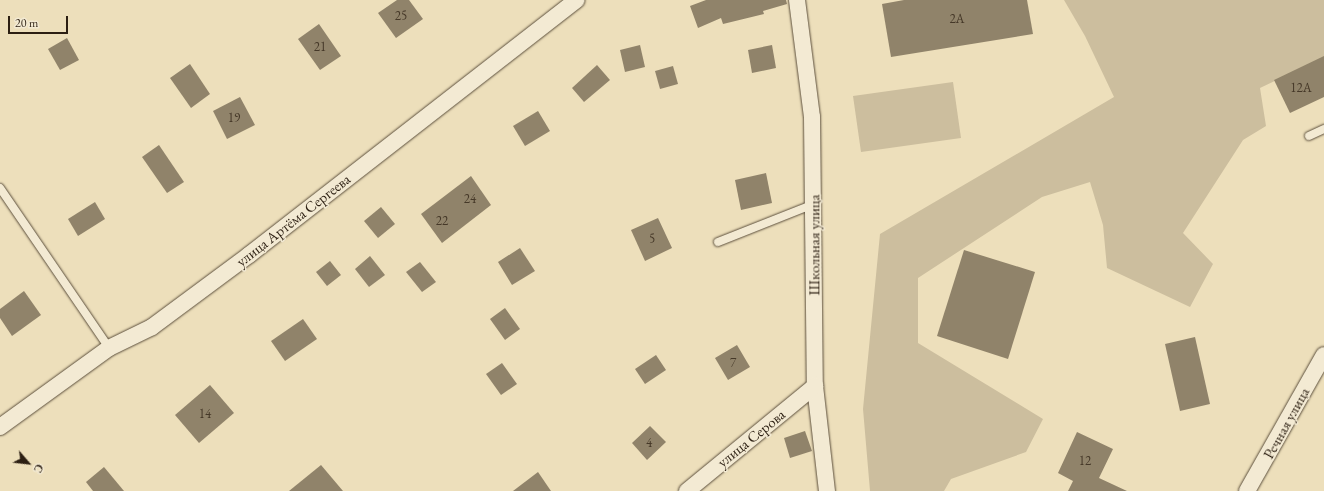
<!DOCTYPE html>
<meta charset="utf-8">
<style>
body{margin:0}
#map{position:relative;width:1324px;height:491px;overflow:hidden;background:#eddfbb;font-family:"EB Garamond",serif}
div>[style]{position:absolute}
.green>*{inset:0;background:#ccbe9e}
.building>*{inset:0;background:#90836a}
.roads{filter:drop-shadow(0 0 1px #5c4f3c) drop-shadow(0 0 1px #5c4f3c)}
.service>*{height:8px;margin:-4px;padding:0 4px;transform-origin:4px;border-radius:4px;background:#f3ead3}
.minor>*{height:16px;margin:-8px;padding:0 8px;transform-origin:8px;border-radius:8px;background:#f3ead3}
span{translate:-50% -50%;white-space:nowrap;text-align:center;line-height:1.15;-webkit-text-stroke:3px #f3ead3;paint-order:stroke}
.number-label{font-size:13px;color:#453828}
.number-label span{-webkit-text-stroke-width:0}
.street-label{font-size:15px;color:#2c1f12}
.north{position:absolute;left:8px;top:443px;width:40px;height:40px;-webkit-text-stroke:3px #f3ead3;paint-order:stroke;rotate:118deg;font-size:11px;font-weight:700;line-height:16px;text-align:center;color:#2c1f12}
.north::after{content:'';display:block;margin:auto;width:14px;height:18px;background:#2c1f12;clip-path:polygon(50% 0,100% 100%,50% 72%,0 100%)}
.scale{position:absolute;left:8px;top:16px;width:60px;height:18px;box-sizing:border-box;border:2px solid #2c1f12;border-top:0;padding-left:5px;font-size:12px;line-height:14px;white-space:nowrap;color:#2c1f12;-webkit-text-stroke:3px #f3ead3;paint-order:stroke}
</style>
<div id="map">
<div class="green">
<div style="clip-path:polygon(1064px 0,1324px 0,1324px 57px,1260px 88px,1266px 126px,1243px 140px,1183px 233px,1213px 264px,1190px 307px,1107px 268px,1103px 225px,1090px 182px,1042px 197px,918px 278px,918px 343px,1043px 419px,1026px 452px,951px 479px,944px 491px,870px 491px,863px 409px,880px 234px,1114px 97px,1085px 36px)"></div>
<div style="clip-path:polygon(953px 82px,961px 138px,861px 152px,853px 96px)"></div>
</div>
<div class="building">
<div style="clip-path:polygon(397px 0,409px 0,423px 19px,396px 38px,378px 13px)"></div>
<div style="clip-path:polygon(706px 0,786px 0,787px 4px,763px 11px,764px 14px,723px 24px,721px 18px,698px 28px,690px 6px)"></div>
<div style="clip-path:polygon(904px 0,1027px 0,1033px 34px,891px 57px,882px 4px)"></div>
<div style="clip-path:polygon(319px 24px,341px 56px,320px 70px,298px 39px)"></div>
<div style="clip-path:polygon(67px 38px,79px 60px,60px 70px,48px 49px)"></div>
<div style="clip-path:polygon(640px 45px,645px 67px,625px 72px,620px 50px)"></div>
<div style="clip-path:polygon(772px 45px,776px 68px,752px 73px,748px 50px)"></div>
<div style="clip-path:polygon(1324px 56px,1324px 97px,1290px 113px,1274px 80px)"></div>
<div style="clip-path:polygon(190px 64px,210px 94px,191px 108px,170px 78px)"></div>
<div style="clip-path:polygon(597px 65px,610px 80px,584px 102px,572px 88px)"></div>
<div style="clip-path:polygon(673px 66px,678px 84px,660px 89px,655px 71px)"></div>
<div style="clip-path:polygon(240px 97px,255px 125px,227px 139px,213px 111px)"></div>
<div style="clip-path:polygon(538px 111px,550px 131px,525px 146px,513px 126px)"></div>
<div style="clip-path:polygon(159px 145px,184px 182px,167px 193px,142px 157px)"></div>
<div style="clip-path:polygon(766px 173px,772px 203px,741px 210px,735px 180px)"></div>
<div style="clip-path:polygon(471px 176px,491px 205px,442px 243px,421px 214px)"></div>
<div style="clip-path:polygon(95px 202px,105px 219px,78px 236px,68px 219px)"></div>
<div style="clip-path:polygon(381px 207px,395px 224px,378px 238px,364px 221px)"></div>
<div style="clip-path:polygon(658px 218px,672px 248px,645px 261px,631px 230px)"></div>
<div style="clip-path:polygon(520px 248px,535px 271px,512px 285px,498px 262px)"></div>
<div style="clip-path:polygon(964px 250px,1035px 272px,1008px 359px,937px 336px)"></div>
<div style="clip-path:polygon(370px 256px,385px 275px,369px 287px,355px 269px)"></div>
<div style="clip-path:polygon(330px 261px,341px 275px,327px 286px,316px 272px)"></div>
<div style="clip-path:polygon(420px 262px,436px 282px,422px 292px,406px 272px)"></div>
<div style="clip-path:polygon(24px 291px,41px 315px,12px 336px,0 318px,0 309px)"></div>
<div style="clip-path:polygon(505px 308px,520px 329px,505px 340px,490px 319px)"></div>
<div style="clip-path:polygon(303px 319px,317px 339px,285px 361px,271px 341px)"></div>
<div style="clip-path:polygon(1195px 337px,1210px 404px,1180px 411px,1165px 344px)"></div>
<div style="clip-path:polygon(737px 345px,750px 367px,728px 380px,715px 358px)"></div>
<div style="clip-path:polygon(656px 355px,666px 370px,645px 384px,635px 369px)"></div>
<div style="clip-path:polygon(502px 363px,517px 384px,501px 395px,486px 374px)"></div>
<div style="clip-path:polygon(210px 385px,234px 413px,199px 443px,175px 415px)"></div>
<div style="clip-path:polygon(650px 426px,666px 442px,647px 460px,632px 443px)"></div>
<div style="clip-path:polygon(805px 431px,812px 451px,790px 458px,784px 438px)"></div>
<div style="clip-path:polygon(1077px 432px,1113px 449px,1099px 478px,1127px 491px,1068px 491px,1073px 481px,1058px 473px)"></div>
<div style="clip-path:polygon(321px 465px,343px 491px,289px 491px)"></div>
<div style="clip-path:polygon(104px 467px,124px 491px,93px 491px,86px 482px)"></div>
<div style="clip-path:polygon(538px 472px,551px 491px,513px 491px)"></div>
</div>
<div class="roads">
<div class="service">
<div style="left:1309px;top:136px;width:17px;rotate:-25deg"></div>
<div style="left:0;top:188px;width:194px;rotate:55.7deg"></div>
<div style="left:718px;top:242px;width:103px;rotate:-21.6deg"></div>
</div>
<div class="minor">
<div style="left:797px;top:0;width:118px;rotate:82.7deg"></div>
<div style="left:812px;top:117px;width:269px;rotate:89.4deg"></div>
<div style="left:815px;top:386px;width:106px;rotate:83.5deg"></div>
<div style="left:0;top:427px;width:135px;rotate:-35.9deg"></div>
<div style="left:109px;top:348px;width:48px;rotate:-26deg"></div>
<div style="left:152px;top:327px;width:121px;rotate:-36.6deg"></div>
<div style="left:249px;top:255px;width:415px;rotate:-37.9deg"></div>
<div style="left:687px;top:491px;width:166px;rotate:-39.4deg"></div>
<div style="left:1247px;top:491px;width:156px;rotate:-60.5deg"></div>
</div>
</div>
<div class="number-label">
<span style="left:401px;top:16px">25</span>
<span style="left:957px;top:19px">2А</span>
<span style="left:320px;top:47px">21</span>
<span style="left:1301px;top:88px">12А</span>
<span style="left:234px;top:118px">19</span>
<span style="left:470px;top:199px">24</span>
<span style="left:442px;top:221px">22</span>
<span style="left:652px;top:239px">5</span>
<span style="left:733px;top:363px">7</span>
<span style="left:205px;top:414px">14</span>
<span style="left:649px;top:443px">4</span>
<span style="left:1085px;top:461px">12</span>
</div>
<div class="street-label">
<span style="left:293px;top:220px;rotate:-38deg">улица Артёма Сергеева</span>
<span style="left:814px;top:245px;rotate:-90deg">Школьная улица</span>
<span style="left:1286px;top:423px;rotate:-61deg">Речная улица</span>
<span style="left:751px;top:438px;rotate:-39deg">улица Серова</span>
</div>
<div class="north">С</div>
<div class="scale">20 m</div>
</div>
